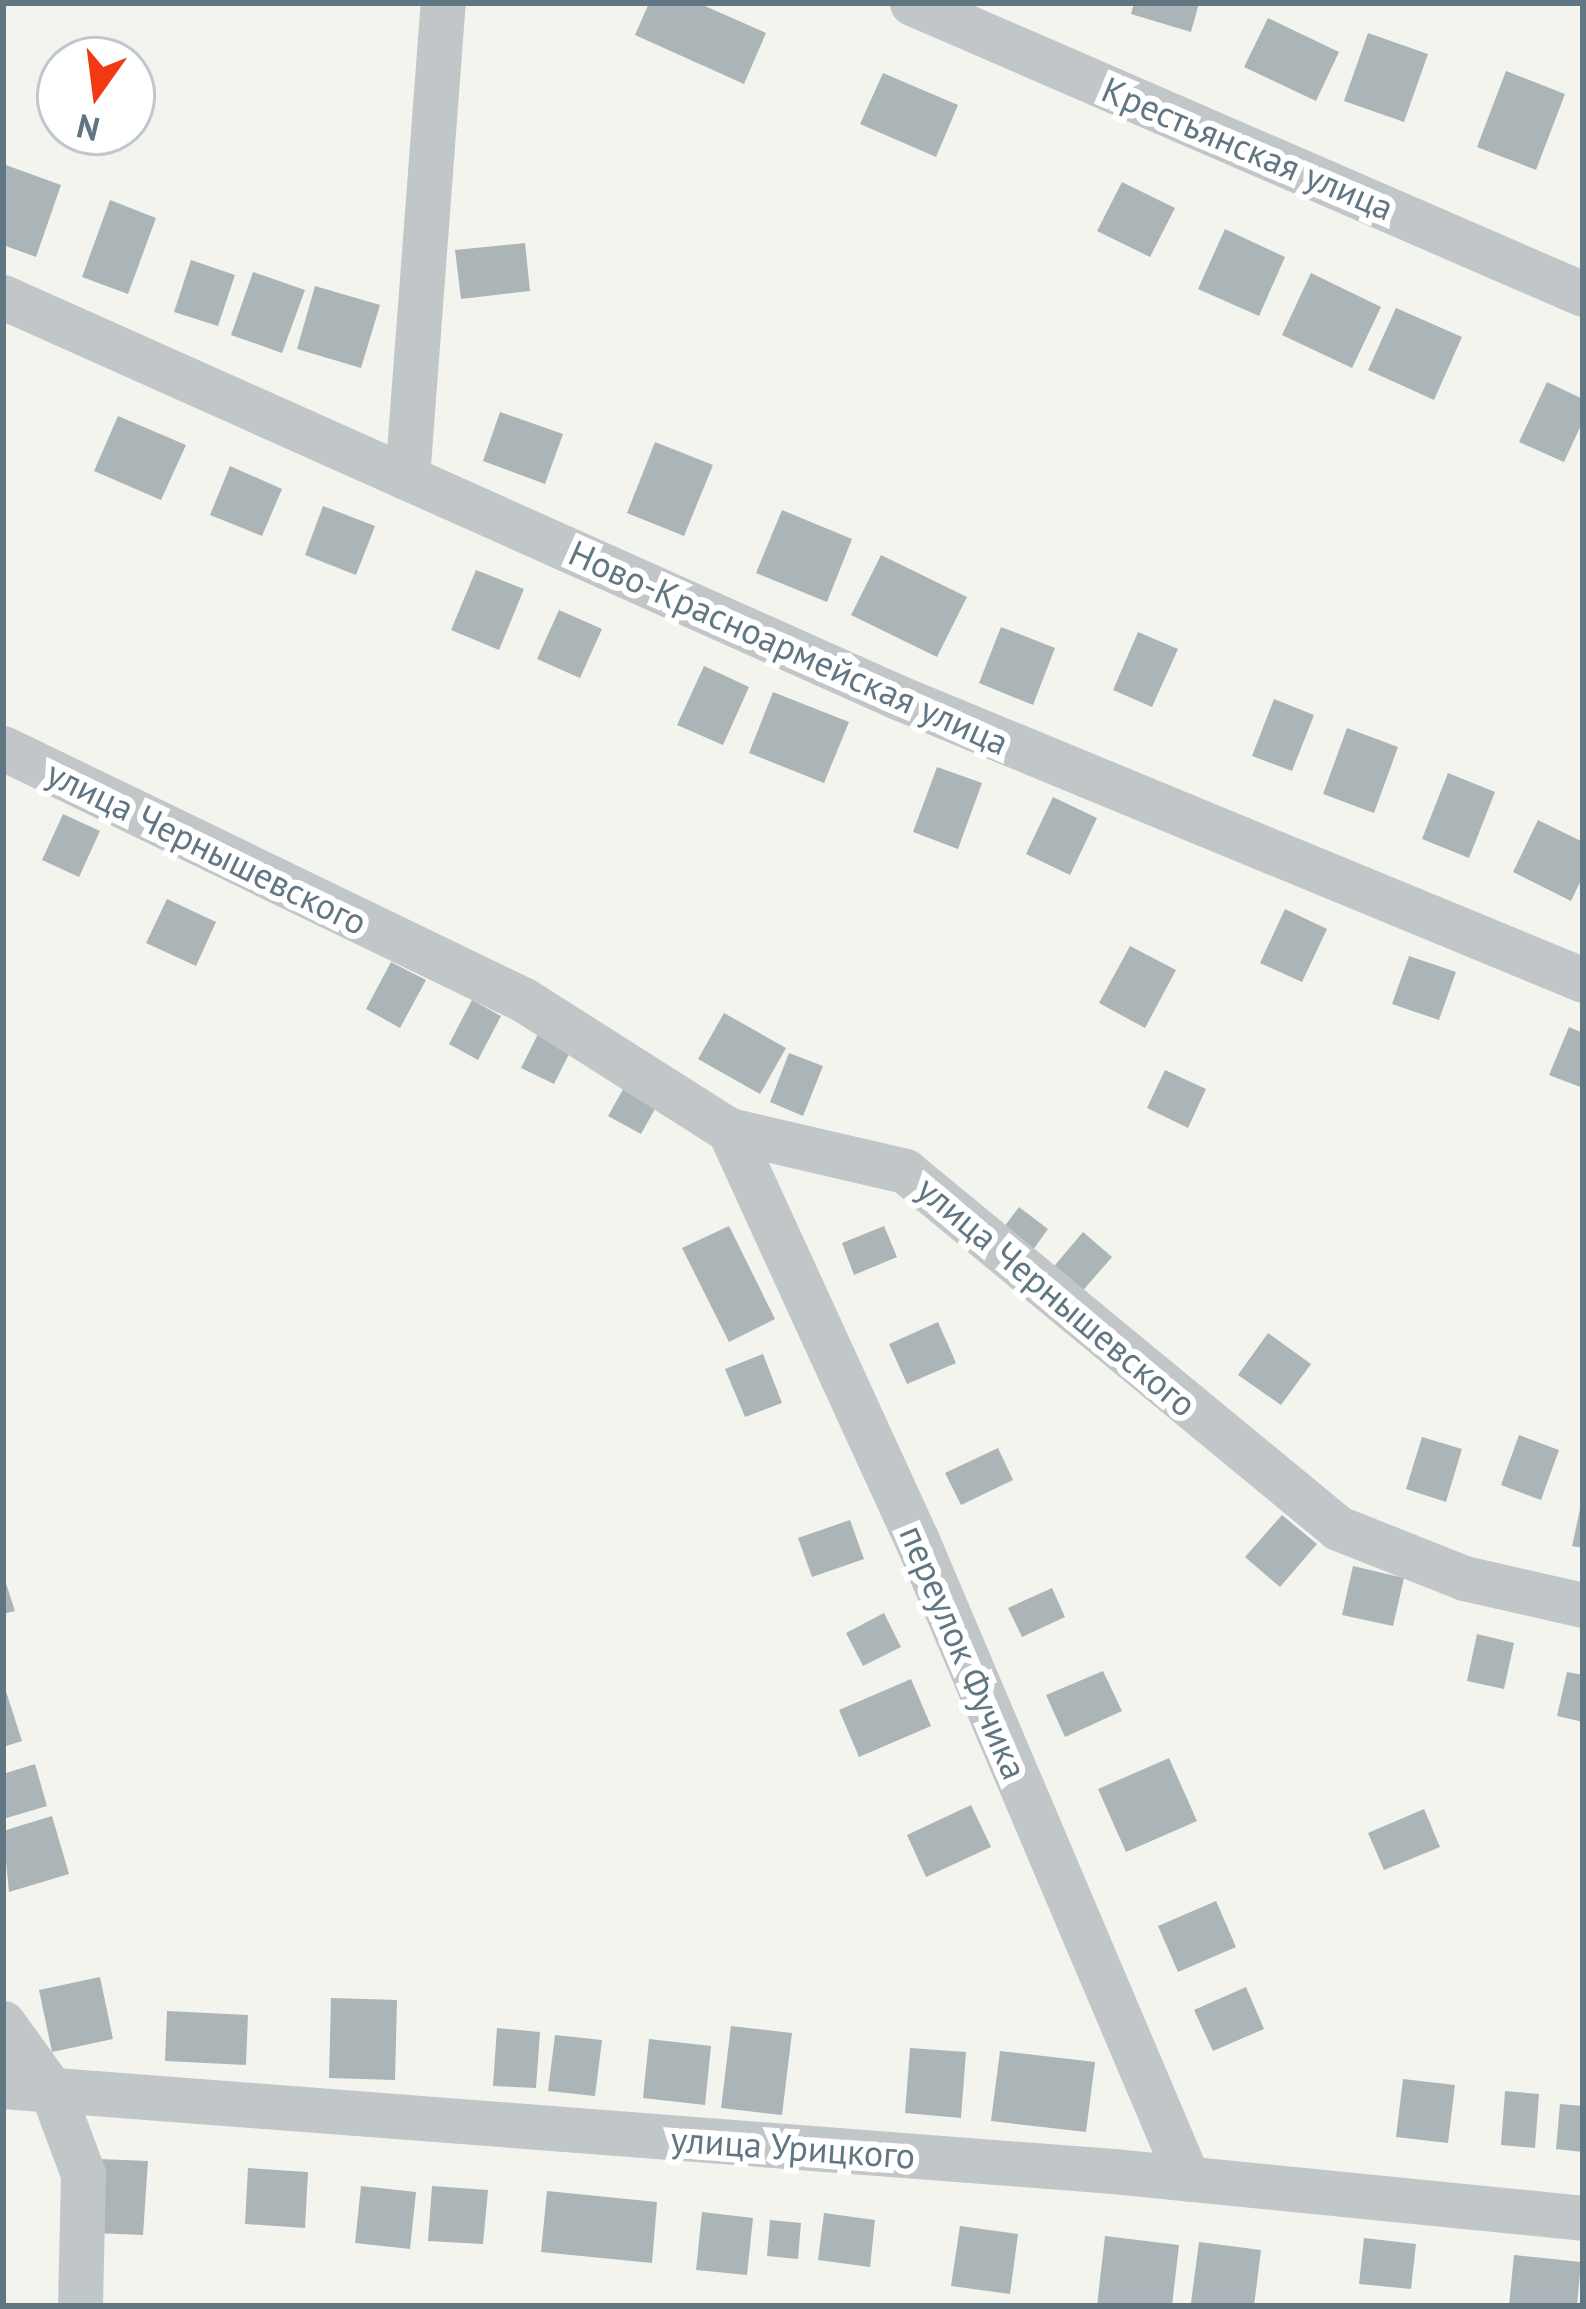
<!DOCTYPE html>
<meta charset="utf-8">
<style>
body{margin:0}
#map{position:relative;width:1586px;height:2309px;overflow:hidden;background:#f4f4ef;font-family:"PT Sans",sans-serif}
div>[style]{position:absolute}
.building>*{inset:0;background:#abb5b8}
.minor>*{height:45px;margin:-22.5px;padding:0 22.5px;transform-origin:22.5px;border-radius:22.5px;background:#c1c6c8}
span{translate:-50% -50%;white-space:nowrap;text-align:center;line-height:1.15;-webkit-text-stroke:12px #fff;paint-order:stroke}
.street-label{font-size:36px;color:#607683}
.frame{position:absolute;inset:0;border:6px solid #607683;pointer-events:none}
.north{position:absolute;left:36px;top:36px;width:120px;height:120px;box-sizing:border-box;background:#fff;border:3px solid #bfc8cd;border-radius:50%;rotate:194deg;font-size:33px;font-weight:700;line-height:48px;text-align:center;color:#607683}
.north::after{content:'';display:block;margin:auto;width:42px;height:54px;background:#f23a12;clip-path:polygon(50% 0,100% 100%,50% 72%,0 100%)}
</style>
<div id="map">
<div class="building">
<div style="clip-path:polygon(649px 3px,698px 3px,766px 33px,744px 84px,635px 35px)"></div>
<div style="clip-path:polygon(1134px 3px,1199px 3px,1191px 32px,1131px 14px)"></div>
<div style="clip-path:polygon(1268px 18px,1339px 52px,1316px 101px,1244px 67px)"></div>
<div style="clip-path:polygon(1368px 33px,1428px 54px,1404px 122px,1344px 101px)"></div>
<div style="clip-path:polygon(1506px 71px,1565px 94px,1536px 170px,1477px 147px)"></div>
<div style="clip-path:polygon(883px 73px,958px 105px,936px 157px,860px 124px)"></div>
<div style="clip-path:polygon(3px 164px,61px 185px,36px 257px,3px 245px)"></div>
<div style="clip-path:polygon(1122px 182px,1175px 208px,1150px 257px,1097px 231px)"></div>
<div style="clip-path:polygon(110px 200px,156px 218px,128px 294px,82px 277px)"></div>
<div style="clip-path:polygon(1225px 229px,1285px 257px,1259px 316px,1198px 289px)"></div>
<div style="clip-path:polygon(525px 243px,530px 291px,461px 299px,455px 250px)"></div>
<div style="clip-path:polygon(191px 260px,235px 275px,218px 326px,174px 312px)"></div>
<div style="clip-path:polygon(253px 272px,305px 290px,282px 353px,231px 335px)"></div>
<div style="clip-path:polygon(1311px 273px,1381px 307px,1352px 368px,1282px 335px)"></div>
<div style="clip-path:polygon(315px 286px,380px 305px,361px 368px,297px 349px)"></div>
<div style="clip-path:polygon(1396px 308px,1462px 337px,1434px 400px,1368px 370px)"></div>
<div style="clip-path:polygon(1547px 382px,1583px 399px,1583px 421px,1564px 462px,1519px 442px)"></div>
<div style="clip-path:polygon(500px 412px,563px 434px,545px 484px,483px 461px)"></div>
<div style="clip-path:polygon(118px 416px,186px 445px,161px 500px,94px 471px)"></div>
<div style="clip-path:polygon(655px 442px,713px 465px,684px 536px,627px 513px)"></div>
<div style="clip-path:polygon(230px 466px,282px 489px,262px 536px,210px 515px)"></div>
<div style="clip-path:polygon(323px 506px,375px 526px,356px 575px,305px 555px)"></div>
<div style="clip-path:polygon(782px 510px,852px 539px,827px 602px,756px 573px)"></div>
<div style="clip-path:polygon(881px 555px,967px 597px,937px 657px,851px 615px)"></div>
<div style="clip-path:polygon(476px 570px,524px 589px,499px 650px,451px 630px)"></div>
<div style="clip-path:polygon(559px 610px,602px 629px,580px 678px,537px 659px)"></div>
<div style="clip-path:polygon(1001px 627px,1055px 648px,1033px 705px,979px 683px)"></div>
<div style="clip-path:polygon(1138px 632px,1178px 649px,1152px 707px,1113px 690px)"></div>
<div style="clip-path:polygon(704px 666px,749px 687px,723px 745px,677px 725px)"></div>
<div style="clip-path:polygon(773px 692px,849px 722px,824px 783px,749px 753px)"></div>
<div style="clip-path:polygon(1274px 699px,1314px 715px,1292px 771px,1252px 756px)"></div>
<div style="clip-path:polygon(1347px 728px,1398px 747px,1374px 813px,1323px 794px)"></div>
<div style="clip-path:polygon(937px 767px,982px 783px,958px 849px,913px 832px)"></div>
<div style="clip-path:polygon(1448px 773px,1495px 792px,1469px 858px,1422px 839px)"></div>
<div style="clip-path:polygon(1053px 797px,1097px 818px,1070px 875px,1026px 854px)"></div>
<div style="clip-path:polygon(63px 814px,100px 831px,79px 877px,42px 860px)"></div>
<div style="clip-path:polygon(1538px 820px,1583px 842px,1583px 876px,1571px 901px,1513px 872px)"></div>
<div style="clip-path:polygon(167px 899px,216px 922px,196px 966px,146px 943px)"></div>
<div style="clip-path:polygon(1285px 909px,1327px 929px,1302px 982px,1260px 963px)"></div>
<div style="clip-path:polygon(1130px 946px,1176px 970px,1145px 1028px,1099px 1003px)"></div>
<div style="clip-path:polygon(1409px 956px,1456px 972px,1439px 1020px,1392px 1004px)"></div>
<div style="clip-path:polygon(391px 962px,426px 980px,400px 1028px,366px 1009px)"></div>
<div style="clip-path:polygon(472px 1000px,501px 1016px,478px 1060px,449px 1044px)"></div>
<div style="clip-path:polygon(724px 1013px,786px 1048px,760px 1094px,698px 1059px)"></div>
<div style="clip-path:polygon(1569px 1027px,1583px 1033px,1583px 1088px,1549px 1075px)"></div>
<div style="clip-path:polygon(538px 1034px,571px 1050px,554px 1084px,521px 1068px)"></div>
<div style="clip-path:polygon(789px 1053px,823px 1066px,803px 1116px,770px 1102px)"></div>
<div style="clip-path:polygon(1165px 1070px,1206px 1089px,1188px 1128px,1147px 1108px)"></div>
<div style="clip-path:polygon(627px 1082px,660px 1100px,641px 1134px,608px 1116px)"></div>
<div style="clip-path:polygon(1019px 1207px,1048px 1229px,1030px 1254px,1001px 1231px)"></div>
<div style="clip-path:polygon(729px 1226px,775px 1319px,729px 1342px,682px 1248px)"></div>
<div style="clip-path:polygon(884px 1226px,897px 1257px,854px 1275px,842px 1243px)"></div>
<div style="clip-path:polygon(1083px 1232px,1112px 1257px,1079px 1295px,1050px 1271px)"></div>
<div style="clip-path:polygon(938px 1322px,956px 1363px,907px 1384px,889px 1344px)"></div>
<div style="clip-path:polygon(1268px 1333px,1311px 1364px,1281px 1405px,1238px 1375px)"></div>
<div style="clip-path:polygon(763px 1354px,782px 1403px,745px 1417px,725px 1369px)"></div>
<div style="clip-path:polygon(1519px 1435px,1559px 1450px,1541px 1500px,1501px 1485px)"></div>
<div style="clip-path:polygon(1422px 1437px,1462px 1449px,1446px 1502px,1406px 1489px)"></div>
<div style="clip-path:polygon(998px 1448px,1013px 1480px,961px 1505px,945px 1473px)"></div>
<div style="clip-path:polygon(1581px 1505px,1583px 1505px,1583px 1548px,1572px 1546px)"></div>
<div style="clip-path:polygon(1282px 1515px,1317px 1544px,1280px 1587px,1245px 1557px)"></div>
<div style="clip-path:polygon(850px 1520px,864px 1559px,812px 1577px,798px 1538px)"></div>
<div style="clip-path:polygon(1353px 1566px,1404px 1578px,1393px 1626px,1342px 1615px)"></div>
<div style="clip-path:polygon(3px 1574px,15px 1611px,3px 1614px)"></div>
<div style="clip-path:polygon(1052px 1588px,1065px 1617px,1022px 1637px,1008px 1608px)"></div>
<div style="clip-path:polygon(884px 1613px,901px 1647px,863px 1666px,846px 1633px)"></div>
<div style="clip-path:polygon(1477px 1634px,1514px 1643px,1504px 1689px,1467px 1681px)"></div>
<div style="clip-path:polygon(1103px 1671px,1122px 1711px,1065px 1737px,1046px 1695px)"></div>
<div style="clip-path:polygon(1567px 1672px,1583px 1675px,1583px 1722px,1557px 1716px)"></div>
<div style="clip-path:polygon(911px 1679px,931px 1726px,859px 1757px,839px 1710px)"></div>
<div style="clip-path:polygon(3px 1682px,22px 1741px,3px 1747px)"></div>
<div style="clip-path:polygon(1169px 1758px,1197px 1821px,1126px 1852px,1098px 1789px)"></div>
<div style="clip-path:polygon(35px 1764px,47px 1806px,3px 1819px,3px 1774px)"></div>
<div style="clip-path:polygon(971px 1805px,991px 1847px,926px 1877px,907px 1835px)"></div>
<div style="clip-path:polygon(1424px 1809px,1440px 1847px,1384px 1870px,1368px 1833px)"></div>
<div style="clip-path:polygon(52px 1816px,69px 1874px,9px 1892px,3px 1831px)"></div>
<div style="clip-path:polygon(1216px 1901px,1236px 1947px,1178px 1972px,1158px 1926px)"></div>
<div style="clip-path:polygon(100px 1977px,113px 2039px,52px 2052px,39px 1990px)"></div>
<div style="clip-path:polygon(1246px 1987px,1264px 2029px,1213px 2051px,1194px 2010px)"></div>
<div style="clip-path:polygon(331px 1998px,397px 2000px,395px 2080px,329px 2078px)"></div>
<div style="clip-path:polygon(167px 2011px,248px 2015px,246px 2065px,165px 2061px)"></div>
<div style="clip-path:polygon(731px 2026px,792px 2033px,782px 2115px,721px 2108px)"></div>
<div style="clip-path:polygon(497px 2028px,540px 2032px,536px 2088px,493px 2086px)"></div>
<div style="clip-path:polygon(555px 2035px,602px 2040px,595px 2096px,548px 2091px)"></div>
<div style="clip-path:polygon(649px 2039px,711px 2046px,705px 2105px,643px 2098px)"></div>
<div style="clip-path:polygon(910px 2048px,966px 2052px,961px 2118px,905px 2113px)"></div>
<div style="clip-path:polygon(1000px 2051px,1095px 2062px,1086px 2132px,991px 2121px)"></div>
<div style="clip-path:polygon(1403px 2079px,1455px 2085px,1448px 2143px,1396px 2137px)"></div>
<div style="clip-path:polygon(1505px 2091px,1539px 2094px,1535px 2148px,1501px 2145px)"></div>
<div style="clip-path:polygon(1560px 2104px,1583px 2106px,1583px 2152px,1556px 2149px)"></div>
<div style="clip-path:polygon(99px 2159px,148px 2161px,143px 2235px,94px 2233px)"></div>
<div style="clip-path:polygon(248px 2168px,308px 2172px,305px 2228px,245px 2224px)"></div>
<div style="clip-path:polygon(361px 2186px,416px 2192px,410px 2249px,355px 2243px)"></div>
<div style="clip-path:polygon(432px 2186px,488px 2190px,483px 2244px,428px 2241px)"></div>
<div style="clip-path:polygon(547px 2191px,657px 2202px,652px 2263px,541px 2252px)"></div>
<div style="clip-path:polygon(702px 2212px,753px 2218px,747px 2275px,696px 2270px)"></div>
<div style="clip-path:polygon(824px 2213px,875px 2220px,870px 2267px,818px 2260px)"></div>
<div style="clip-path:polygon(770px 2220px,801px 2223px,798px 2259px,767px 2256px)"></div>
<div style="clip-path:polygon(960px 2226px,1018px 2234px,1010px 2294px,951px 2286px)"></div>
<div style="clip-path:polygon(1105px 2236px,1179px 2245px,1172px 2306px,1097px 2306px)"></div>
<div style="clip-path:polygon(1364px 2238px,1416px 2244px,1411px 2289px,1359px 2284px)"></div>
<div style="clip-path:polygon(1199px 2242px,1261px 2250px,1254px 2306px,1191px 2303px)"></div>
<div style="clip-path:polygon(1514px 2255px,1581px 2262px,1577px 2306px,1509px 2306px)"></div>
</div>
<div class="minor">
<div style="left:912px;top:3px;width:731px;rotate:23.45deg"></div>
<div style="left:3px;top:297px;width:983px;rotate:24.09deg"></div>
<div style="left:900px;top:698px;width:739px;rotate:22.43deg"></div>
<div style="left:407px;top:478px;width:476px;rotate:-85.7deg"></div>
<div style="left:3px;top:748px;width:579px;rotate:25.81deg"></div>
<div style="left:524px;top:1000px;width:243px;rotate:32.4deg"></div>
<div style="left:729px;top:1130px;width:181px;rotate:13.1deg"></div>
<div style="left:905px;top:1171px;width:561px;rotate:39.5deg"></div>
<div style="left:1338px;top:1528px;width:136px;rotate:21.6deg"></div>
<div style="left:1464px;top:1578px;width:122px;rotate:12.8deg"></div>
<div style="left:729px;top:1130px;width:449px;rotate:65.4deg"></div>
<div style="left:916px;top:1538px;width:696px;rotate:67.01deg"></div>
<div style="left:3px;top:2023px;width:84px;rotate:54.2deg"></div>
<div style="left:52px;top:2091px;width:89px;rotate:69.5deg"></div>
<div style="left:83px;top:2174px;width:132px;rotate:91.3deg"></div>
<div style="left:3px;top:2086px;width:1113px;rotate:4.38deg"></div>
<div style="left:1113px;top:2171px;width:472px;rotate:5.7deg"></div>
</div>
<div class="street-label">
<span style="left:1248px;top:148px;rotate:23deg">Крестьянская улица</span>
<span style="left:789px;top:647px;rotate:24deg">Ново-Красноармейская улица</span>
<span style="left:207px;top:847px;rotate:26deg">улица Чернышевского</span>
<span style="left:1057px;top:1296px;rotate:40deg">улица Чернышевского</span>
<span style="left:964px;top:1652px;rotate:67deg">переулок Фучика</span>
<span style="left:793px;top:2147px;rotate:4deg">улица Урицкого</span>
</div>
<div class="frame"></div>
<div class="north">N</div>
</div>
